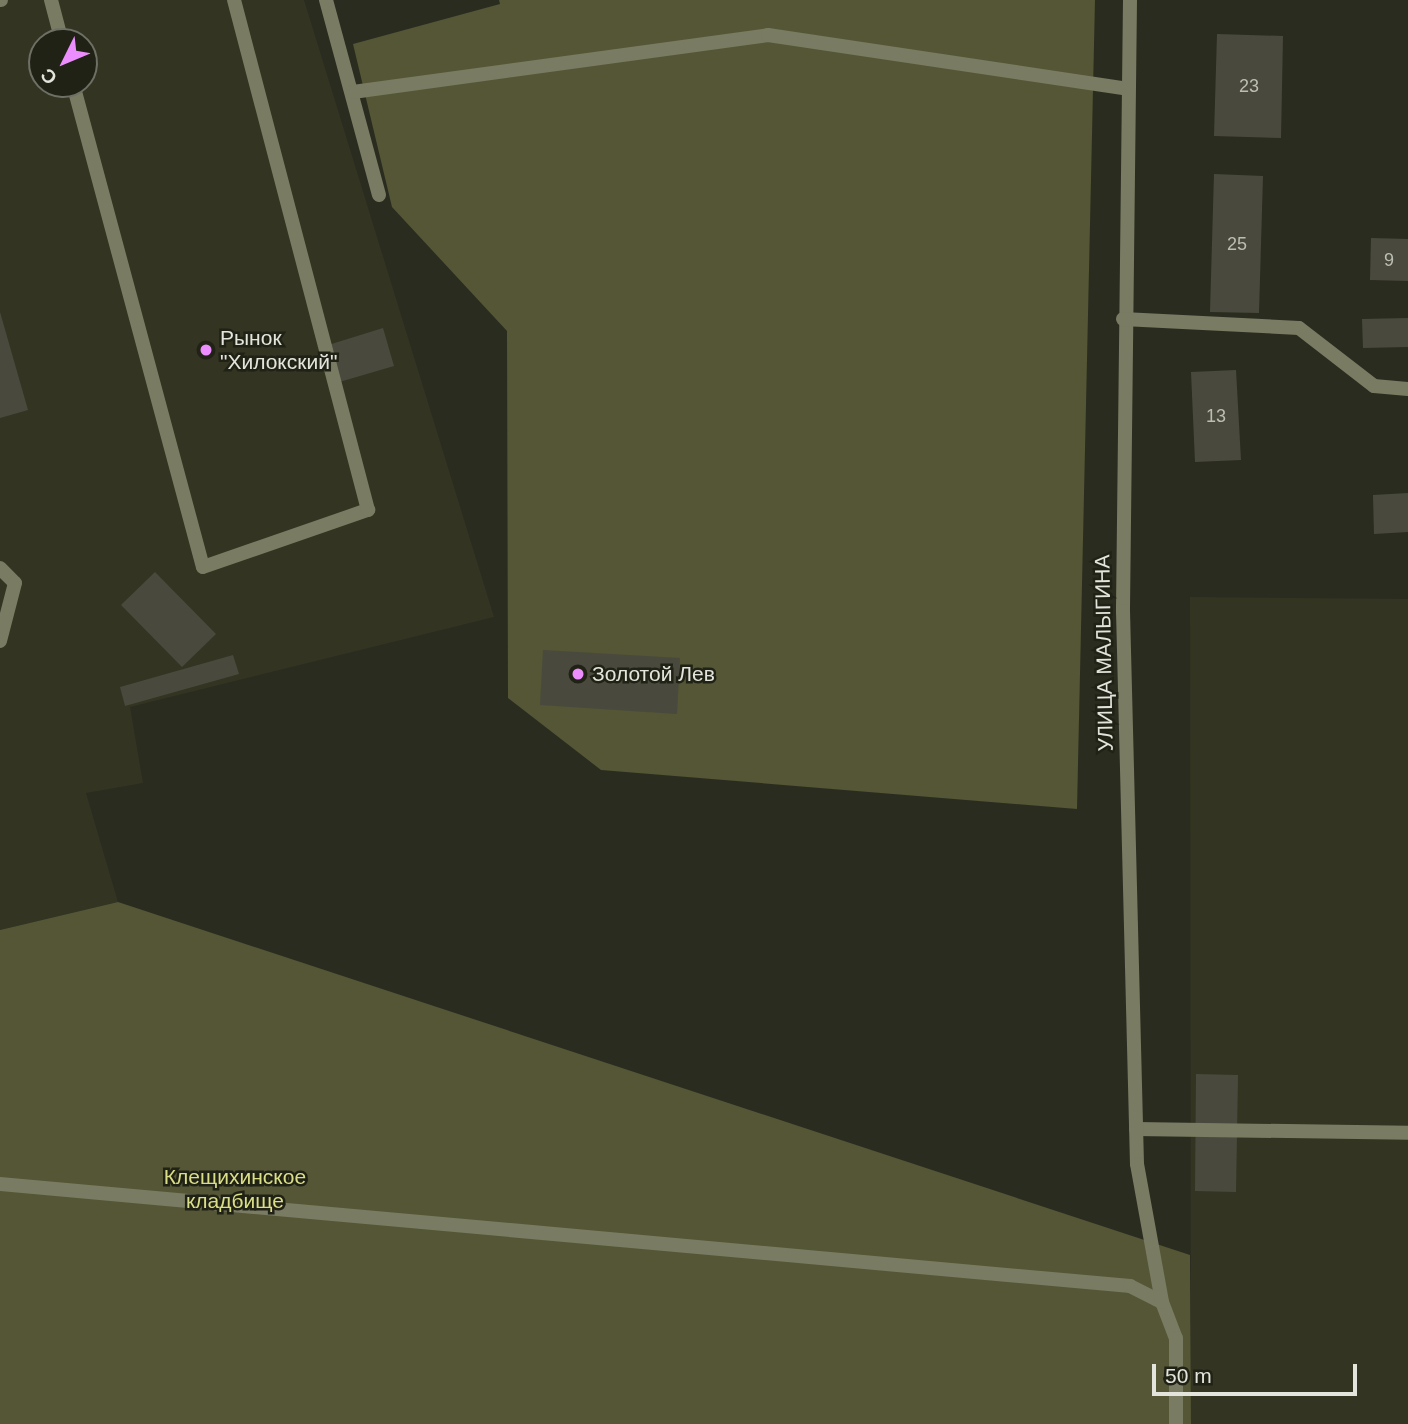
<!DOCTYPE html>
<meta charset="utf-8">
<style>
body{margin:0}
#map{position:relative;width:1408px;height:1424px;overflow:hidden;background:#2b2c20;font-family:Helvetica,sans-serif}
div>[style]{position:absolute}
.built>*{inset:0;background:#333421}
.green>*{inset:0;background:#545635}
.building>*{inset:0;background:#494a3d}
.service>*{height:14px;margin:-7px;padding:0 7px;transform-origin:7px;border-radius:7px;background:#797b62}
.minor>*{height:14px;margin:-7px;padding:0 7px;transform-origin:7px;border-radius:7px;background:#797b62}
.dots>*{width:19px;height:19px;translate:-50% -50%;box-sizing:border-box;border:4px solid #212216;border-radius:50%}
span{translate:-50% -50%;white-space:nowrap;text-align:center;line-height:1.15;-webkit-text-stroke:5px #212216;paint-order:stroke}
.number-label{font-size:18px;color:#bcbeb4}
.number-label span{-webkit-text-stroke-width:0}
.poi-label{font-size:21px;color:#e3e4dc}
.left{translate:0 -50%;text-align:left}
.street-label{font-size:21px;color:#e3e4dc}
.park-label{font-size:21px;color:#dade86}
.north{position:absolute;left:28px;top:28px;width:70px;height:70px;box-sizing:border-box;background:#212216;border:2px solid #6f7065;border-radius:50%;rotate:227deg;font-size:19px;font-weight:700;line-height:28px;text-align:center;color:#e3e4dc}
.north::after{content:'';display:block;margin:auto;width:24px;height:32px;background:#eb8dfc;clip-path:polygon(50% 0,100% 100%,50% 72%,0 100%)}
.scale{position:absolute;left:1152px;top:1364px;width:205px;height:32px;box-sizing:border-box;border:4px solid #e3e4dc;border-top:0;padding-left:9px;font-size:21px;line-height:24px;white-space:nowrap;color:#e3e4dc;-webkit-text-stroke:5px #212216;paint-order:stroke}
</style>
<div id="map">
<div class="built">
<div style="clip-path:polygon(evenodd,0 0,304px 0,494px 617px,130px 707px,143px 783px,86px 793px,118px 902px,0 930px,0 0,42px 42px,84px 42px,84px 84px,42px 84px,42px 42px)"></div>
<div style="clip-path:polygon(1190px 597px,1408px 599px,1408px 1424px,1191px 1424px)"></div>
</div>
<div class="green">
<div style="clip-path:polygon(499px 0,1095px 0,1077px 809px,601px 770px,508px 698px,507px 331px,392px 207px,353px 44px,500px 4px)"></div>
<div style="clip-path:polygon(118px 902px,1190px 1255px,1191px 1424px,0 1424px,0 930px)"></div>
</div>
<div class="building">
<div style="clip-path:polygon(1217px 34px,1283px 36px,1281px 138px,1214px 136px)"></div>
<div style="clip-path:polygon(1214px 174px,1263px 176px,1259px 313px,1210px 312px)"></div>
<div style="clip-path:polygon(1371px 238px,1408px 239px,1408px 281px,1370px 280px)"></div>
<div style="clip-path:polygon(0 312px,28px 410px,0 418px)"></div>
<div style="clip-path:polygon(1408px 318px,1408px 347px,1363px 348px,1362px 319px)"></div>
<div style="clip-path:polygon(383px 328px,394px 366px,336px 383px,325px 346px)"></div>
<div style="clip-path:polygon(1236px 370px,1241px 460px,1195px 462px,1191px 372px)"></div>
<div style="clip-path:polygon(1408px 493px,1408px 532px,1374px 534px,1373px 495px)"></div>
<div style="clip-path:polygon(155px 572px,216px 634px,182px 667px,121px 605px)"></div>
<div style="clip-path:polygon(543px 650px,680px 658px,677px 714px,540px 705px)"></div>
<div style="clip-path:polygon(233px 655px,239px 674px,125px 706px,120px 687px)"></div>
<div style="clip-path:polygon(1196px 1074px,1238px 1075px,1236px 1192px,1195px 1191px)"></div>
</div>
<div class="service">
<div style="left:0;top:0;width:1px"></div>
<div style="left:51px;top:0;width:43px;rotate:75.3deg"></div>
<div style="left:326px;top:0;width:202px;rotate:74.8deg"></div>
<div style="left:73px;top:84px;width:500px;rotate:74.94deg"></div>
<div style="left:203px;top:567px;width:175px;rotate:-19.1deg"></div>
<div style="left:368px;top:510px;width:527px;rotate:-104.72deg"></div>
<div style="left:353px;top:92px;width:419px;rotate:-7.8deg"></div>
<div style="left:768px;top:35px;width:364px;rotate:8.5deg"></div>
<div style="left:0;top:568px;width:21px;rotate:45deg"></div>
<div style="left:15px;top:583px;width:60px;rotate:104.5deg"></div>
<div style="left:1136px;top:1129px;width:272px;rotate:0.8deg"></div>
<div style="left:0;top:1184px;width:1135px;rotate:5.16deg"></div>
<div style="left:1130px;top:1286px;width:36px;rotate:27deg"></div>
<div style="left:1162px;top:1302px;width:39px;rotate:69deg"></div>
<div style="left:1176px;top:1338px;width:86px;rotate:90deg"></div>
</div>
<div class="minor">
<div style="left:1130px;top:0;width:611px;rotate:90.66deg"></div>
<div style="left:1123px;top:611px;width:553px;rotate:88.55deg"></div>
<div style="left:1137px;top:1164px;width:140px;rotate:79.7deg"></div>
<div style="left:1123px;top:319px;width:176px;rotate:2.9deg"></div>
<div style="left:1299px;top:328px;width:95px;rotate:37.7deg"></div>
<div style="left:1374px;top:386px;width:34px;rotate:5deg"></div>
</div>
<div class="dots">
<div style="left:206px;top:350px;background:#eb8dfc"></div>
<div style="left:578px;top:674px;background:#eb8dfc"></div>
</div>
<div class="number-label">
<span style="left:1249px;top:86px">23</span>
<span style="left:1237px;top:244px">25</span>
<span style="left:1389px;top:260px">9</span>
<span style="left:1216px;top:416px">13</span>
</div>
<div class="poi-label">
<span class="left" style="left:220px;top:350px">Рынок<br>"Хилокский"</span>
<span class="left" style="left:592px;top:674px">Золотой Лев</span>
</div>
<div class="street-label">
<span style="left:1104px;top:653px;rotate:-91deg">УЛИЦА МАЛЫГИНА</span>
</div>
<div class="park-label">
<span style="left:235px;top:1189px">Клещихинское<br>кладбище</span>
</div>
<div class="north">С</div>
<div class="scale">50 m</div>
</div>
